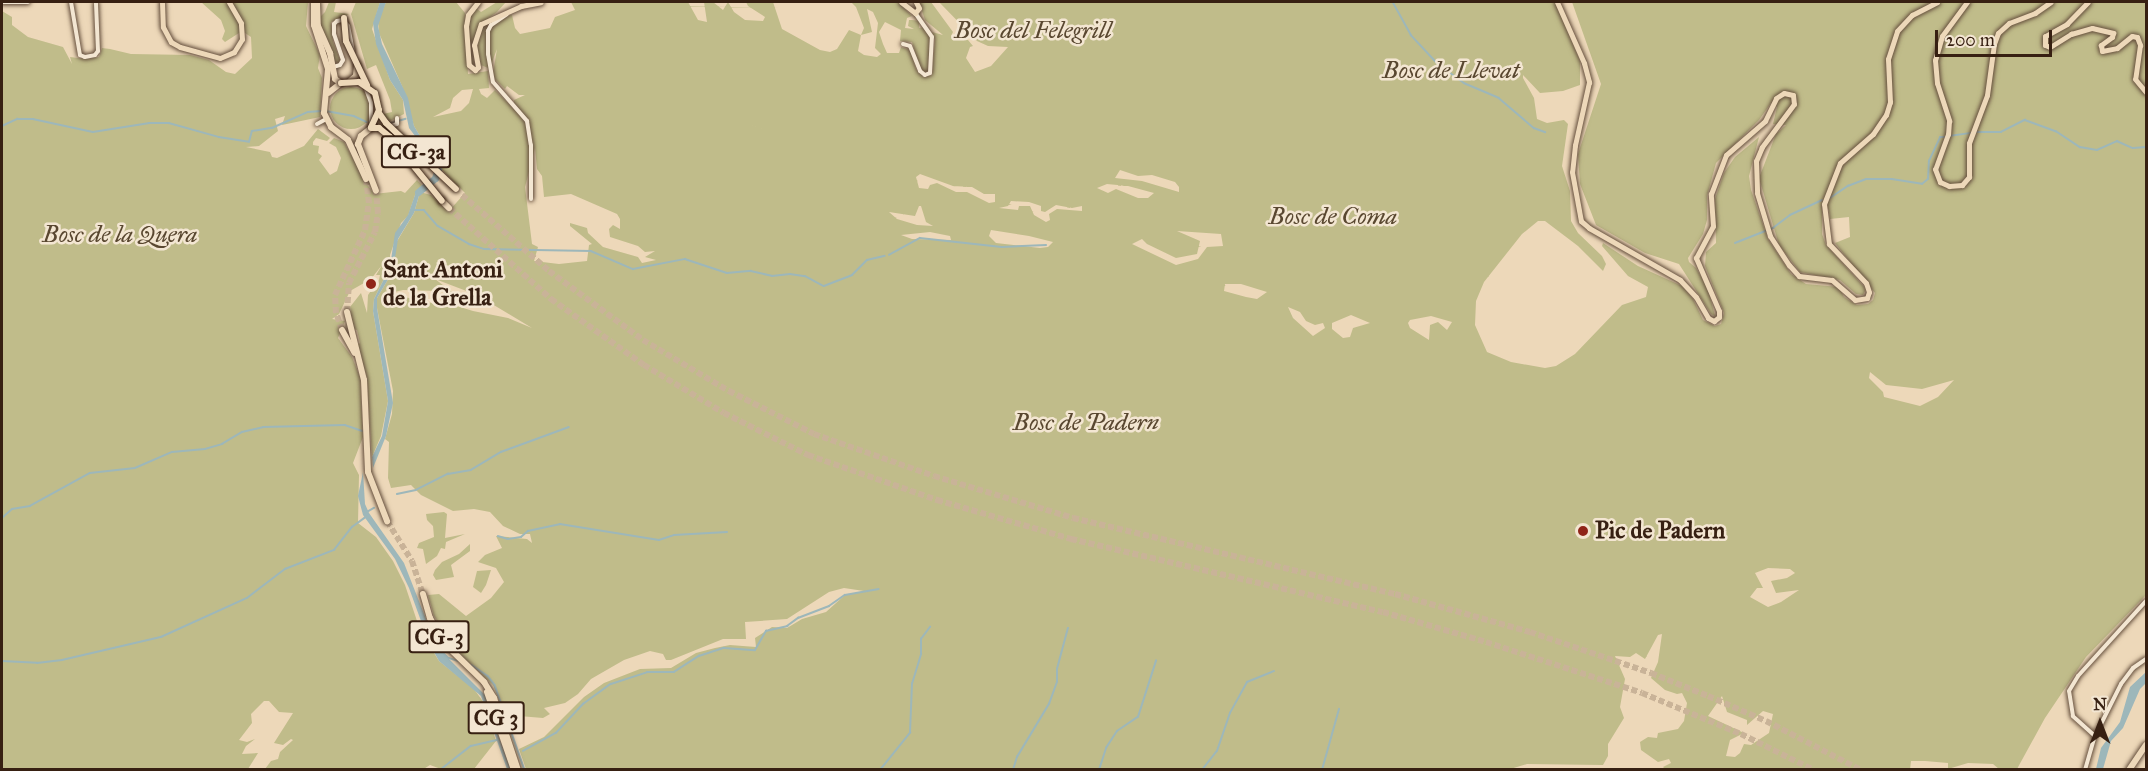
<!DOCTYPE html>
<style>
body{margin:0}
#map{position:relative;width:2148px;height:771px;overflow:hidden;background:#edd8b9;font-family:"IM FELL Great Primer",serif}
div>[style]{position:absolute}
.green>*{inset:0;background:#c0bc8a}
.round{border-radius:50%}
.water>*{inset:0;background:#9db7ba}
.stream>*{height:1.5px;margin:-0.75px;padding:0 0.75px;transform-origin:0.75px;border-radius:0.75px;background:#9db7ba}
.river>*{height:7px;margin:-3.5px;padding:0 3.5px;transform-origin:3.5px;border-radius:3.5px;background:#9db7ba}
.highway-tunnel>*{height:6px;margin-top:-3px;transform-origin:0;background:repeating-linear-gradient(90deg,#c9b398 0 6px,transparent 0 9px)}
.roads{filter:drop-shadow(0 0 2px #644e3c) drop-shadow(0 0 2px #644e3c)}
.minor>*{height:4px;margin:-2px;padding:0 2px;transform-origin:2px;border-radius:2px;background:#f3e6d2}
.major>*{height:5px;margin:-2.5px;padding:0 2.5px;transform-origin:2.5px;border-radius:2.5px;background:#edd8b9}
.highway>*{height:6px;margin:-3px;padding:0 3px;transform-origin:3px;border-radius:3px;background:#edd8b9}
.bridges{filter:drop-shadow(0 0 2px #372012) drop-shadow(0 0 2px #372012)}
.highway-bridge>*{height:6px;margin:-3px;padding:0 3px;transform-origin:3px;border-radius:3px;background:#edd8b9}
.dots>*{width:16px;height:16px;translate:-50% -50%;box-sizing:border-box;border:3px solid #f3e6d2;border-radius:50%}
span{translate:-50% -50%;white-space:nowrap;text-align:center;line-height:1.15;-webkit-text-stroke:5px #f3e6d2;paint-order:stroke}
.shield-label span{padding:2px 4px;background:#f3e6d2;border:2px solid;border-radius:4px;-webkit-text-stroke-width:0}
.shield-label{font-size:22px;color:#372012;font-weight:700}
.park-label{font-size:24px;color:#594730;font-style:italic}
.poi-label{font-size:24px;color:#372012;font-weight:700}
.left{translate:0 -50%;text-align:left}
.frame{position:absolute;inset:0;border:3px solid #372012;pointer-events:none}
.north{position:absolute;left:2070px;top:693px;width:60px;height:60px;-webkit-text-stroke:4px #f3e6d2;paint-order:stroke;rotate:0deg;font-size:16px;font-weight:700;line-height:24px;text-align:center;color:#372012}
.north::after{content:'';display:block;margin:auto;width:21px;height:27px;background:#372012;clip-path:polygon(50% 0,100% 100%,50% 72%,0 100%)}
.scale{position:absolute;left:1935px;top:30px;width:117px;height:27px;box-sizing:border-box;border:3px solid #372012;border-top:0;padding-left:8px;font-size:18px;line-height:21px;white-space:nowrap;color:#372012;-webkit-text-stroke:4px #f3e6d2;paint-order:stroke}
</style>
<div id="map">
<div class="green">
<div style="clip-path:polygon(201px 2px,308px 2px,306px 26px,320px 55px,318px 68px,322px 78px,320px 117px,282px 125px,285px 116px,275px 119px,278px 131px,259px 146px,246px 147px,270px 152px,272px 157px,277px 158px,304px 146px,318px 129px,330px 138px,327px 141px,316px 138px,313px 142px,313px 145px,319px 146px,318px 153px,322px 156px,319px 160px,330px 175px,337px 171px,341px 158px,336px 147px,329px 143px,334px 138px,344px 142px,366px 183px,374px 194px,401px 191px,405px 193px,417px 180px,422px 185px,416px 192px,408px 216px,401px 223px,390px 255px,390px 267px,374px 299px,373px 311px,388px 401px,381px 436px,372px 457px,367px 377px,357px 345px,360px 343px,357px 330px,353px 329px,350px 307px,361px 293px,367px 313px,368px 295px,379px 280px,380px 275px,376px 275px,382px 265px,371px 279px,350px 291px,339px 314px,332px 319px,345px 321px,338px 338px,352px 357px,360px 377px,363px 437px,353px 463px,359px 475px,358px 523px,376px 537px,393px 561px,405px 585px,420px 630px,439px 661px,474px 689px,484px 703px,496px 741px,474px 769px,441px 769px,430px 765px,422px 770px,265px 769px,271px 761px,278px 759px,280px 752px,293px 740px,291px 739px,283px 745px,274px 743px,293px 713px,279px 712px,269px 701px,264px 701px,251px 714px,252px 723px,239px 740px,247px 742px,255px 739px,246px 746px,242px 754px,258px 753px,248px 769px,2px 769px,2px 11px,12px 17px,12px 25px,28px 37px,63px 47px,72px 64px,70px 57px,86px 59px,99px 57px,102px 48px,110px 49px,131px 54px,190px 55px,209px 60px,226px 72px,235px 74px,252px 58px,251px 37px,245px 33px,239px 33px,225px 42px,222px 39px,225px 31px,221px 20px)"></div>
<div style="clip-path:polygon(329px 2px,336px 2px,334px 12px,349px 14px,331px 22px,333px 42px,340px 60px,338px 63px,334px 61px,320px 23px,320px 17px,325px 12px)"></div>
<div style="clip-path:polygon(356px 2px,380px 2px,372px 29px,390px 80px,403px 100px,404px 114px,390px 121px,383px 114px,392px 112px,390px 100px,376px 65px,367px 69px,351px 14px)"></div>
<div style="clip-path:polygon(evenodd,386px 2px,456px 2px,465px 13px,468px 74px,488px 71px,489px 88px,479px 89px,481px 94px,487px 98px,495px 90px,514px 109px,514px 100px,525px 95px,519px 95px,507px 86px,505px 89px,495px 79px,493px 73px,497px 49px,491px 65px,488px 68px,481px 65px,477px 49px,482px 28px,488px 21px,503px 16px,512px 15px,515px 28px,520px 34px,550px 28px,555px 17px,575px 10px,571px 2px,688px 2px,698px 20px,707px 22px,704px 2px,713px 2px,723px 10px,728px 2px,734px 12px,745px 20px,763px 21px,765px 17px,748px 6px,746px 2px,773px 2px,782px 29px,820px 50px,830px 52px,837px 49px,849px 30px,861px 35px,864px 28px,856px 7px,851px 2px,898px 2px,912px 16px,907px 18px,905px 28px,914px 29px,908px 26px,909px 20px,912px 20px,919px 21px,919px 28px,925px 27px,930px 38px,928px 71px,923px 72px,920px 68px,912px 42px,900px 41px,901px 30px,885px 22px,879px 32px,883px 44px,887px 53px,899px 53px,901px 47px,910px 50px,916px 69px,923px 77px,932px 75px,935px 40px,932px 32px,943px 35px,925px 20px,919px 2px,931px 2px,953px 32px,951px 36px,968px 40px,973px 46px,970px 47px,966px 58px,975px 72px,991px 66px,1008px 47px,988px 46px,977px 41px,939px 2px,1555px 2px,1580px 61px,1580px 85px,1563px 91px,1540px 93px,1523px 75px,1523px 78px,1534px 98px,1537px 119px,1547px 123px,1564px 120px,1568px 124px,1562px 166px,1570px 191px,1571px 221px,1578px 233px,1602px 256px,1606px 264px,1603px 271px,1578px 246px,1545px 221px,1538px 221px,1522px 234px,1484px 282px,1476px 301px,1475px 325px,1487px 352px,1511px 362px,1545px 368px,1556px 366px,1575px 354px,1622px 305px,1646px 297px,1648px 287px,1628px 276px,1602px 246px,1603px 243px,1638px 266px,1682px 286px,1693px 299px,1703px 320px,1715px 326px,1721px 324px,1724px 313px,1705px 266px,1706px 252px,1716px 243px,1715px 199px,1724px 173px,1735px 157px,1759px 137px,1749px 176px,1751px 190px,1768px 239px,1791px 274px,1806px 284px,1839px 287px,1844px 297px,1857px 305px,1868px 304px,1873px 300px,1875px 293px,1835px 243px,1850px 237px,1849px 217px,1830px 219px,1829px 210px,1822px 206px,1822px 234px,1826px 245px,1866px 289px,1863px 295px,1856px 294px,1840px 280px,1800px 272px,1779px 245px,1759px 178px,1776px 134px,1786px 125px,1773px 124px,1777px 107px,1771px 103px,1759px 120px,1716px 163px,1707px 196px,1707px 220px,1703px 234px,1688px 258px,1689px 262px,1696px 268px,1708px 289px,1715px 316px,1711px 314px,1679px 264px,1645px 253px,1596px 225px,1580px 184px,1578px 154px,1601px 84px,1572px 2px,2146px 2px,2146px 595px,2086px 657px,2045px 718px,2017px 769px,1999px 769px,1993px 764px,1968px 763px,1948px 769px,1948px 763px,1925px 761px,1911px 761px,1910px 770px,1665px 769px,1663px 767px,1671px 763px,1669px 759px,1658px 762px,1641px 750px,1640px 742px,1648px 737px,1657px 738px,1658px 733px,1678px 729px,1684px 721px,1687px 703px,1682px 693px,1677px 694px,1665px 690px,1651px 678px,1658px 662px,1662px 634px,1658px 635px,1645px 659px,1636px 653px,1630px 657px,1615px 656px,1625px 679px,1620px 707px,1624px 718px,1608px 744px,1608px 756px,1603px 765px,1527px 764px,1507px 770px,526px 769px,519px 749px,544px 737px,584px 697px,604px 683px,640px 669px,671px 668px,696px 653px,715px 648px,730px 645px,756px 647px,755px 638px,772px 627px,787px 628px,802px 619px,826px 612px,845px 595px,864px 591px,844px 588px,829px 592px,787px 619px,745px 622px,746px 639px,723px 639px,671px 660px,666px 660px,663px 654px,650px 651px,624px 660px,591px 679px,578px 694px,565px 703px,544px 708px,550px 714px,543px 718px,519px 716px,518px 725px,514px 729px,510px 726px,493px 685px,463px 657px,448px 638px,434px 616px,428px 595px,439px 594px,466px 616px,491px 598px,504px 582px,496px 568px,478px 562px,485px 555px,502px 548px,496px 536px,527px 539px,532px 543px,530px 534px,520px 534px,503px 526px,490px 512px,474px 509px,453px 511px,421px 495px,411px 485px,391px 488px,388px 478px,389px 442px,385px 439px,392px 414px,393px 391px,377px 308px,377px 298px,393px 271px,396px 243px,414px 213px,420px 192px,431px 195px,448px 212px,465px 193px,438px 166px,414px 126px,402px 86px,379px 33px,378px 21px,386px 2px,867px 9px,873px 12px,878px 23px,875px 48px,881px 54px,877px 57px,864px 55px,858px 51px,861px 35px,872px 32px,867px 9px,386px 2px,473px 89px,469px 103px,461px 111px,433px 117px,450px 108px,453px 98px,462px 90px,473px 89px,386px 2px,535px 148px,537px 169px,542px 176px,544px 197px,571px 194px,617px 214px,620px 219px,620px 229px,613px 225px,609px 229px,610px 237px,638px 246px,645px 252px,655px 251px,645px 257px,656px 260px,642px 263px,638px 257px,603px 247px,588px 233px,587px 228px,570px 223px,570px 226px,592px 244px,589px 245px,587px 261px,559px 264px,534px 261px,538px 247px,532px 244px,525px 187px,535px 148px,386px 2px,1120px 170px,1138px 176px,1152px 175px,1175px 182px,1179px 187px,1179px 192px,1142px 181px,1115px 178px,1120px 170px,386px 2px,920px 174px,953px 186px,972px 187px,984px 194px,995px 194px,995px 202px,989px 203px,967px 192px,956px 192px,937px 183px,930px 185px,928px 189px,919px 188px,916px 177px,920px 174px,386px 2px,1107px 184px,1128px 186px,1154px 193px,1148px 198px,1138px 198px,1116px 189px,1108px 193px,1097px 188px,1107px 184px,386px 2px,1011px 201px,1029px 202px,1041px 206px,1041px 211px,1045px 212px,1056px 205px,1072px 208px,1082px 206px,1082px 211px,1057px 209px,1049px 214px,1050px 220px,1046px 222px,1034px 215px,1030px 206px,1019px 206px,1018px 210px,999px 208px,1008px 206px,1011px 201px,386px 2px,919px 206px,921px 206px,926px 222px,933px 226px,917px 225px,897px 219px,889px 212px,915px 216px,919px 206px,386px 2px,991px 230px,1029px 236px,1053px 242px,1048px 247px,1040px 248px,996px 243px,989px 236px,991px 230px,386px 2px,1177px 231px,1221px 234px,1223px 246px,1207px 247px,1198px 259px,1176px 265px,1132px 244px,1142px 239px,1147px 244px,1176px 258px,1197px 254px,1200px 241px,1177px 231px,386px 2px,930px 232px,950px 236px,951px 240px,912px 239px,901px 235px,930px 232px,386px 2px,435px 279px,477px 295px,532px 328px,508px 318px,473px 311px,441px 301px,428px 303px,390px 293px,403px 290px,440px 291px,456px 295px,435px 279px,386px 2px,1225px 284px,1241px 284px,1267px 292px,1257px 299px,1246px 297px,1224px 291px,1225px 284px,386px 2px,1288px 307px,1300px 312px,1306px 321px,1315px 325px,1323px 323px,1325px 328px,1313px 336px,1293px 318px,1288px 307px,386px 2px,1351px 315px,1370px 323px,1353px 328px,1350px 337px,1343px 338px,1332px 329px,1332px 323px,1351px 315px,386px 2px,1431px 316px,1452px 322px,1447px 330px,1438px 322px,1430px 325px,1429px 340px,1410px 328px,1408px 323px,1410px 320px,1431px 316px,386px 2px,1870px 372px,1886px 385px,1922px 389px,1954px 380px,1938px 397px,1920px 406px,1884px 397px,1883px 392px,1869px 378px,1870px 372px,386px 2px,1768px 568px,1790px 569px,1795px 573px,1787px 578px,1771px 581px,1776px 593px,1799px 590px,1781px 602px,1768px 607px,1750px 597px,1757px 588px,1763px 588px,1755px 573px,1768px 568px,386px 2px,1722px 696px,1727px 712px,1747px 720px,1747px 725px,1763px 711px,1773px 714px,1769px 733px,1751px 745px,1744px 744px,1740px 753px,1735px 757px,1726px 756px,1730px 740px,1744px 733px,1708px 716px,1722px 696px)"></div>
<div style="clip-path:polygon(497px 2px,506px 2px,497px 12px,479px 25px,472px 45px,474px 66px,471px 64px,467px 25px,470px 16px,476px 8px,481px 12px)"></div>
<div class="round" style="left:330px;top:87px;width:42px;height:42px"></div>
<div style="clip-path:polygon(444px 512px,447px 514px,445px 538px,465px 534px,446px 542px,445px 549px,441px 548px,437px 556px,426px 564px,423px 549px,417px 548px,419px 543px,434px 537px,433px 526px,427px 520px,426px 514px)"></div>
<div style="clip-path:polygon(470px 544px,470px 551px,451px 565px,454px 577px,436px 580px,433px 575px,435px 570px,442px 562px,459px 554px)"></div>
<div style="clip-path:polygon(491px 570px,486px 585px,481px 593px,473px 587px,477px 571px)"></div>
</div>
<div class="water">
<div style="clip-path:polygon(380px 2px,386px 2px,378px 26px,382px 44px,408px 98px,414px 126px,438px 166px,409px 128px,403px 100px,390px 80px,376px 44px,373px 23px)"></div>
<div style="clip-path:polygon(422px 185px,426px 189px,420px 192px,414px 213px,398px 239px,393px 271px,377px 298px,377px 308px,393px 403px,386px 436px,373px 468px,372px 457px,382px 436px,388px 401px,373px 311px,374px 299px,390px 267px,395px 233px,408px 215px,416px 192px)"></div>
<div style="clip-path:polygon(363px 472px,365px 504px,369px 513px,404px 563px,437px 647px,487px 697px,495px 728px,512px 769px,507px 769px,481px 696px,439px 661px,429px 643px,409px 588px,395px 559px,363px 515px,358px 496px)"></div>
<div style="clip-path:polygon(2146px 672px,2146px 683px,2140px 689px,2123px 728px,2111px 741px,2103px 769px,2096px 769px,2101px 748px,2120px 722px,2130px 687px)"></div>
</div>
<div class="stream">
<div style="left:1393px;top:2px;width:38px;rotate:61deg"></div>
<div style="left:1411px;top:35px;width:40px;rotate:47deg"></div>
<div style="left:1438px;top:64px;width:32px;rotate:36deg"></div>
<div style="left:1464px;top:83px;width:38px;rotate:23deg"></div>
<div style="left:1499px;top:98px;width:46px;rotate:40.6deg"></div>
<div style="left:1534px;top:128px;width:12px;rotate:20deg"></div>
<div style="left:326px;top:111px;width:28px;rotate:10deg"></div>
<div style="left:354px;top:116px;width:14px;rotate:25deg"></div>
<div style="left:391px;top:123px;width:15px;rotate:-16deg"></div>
<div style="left:2px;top:126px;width:17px;rotate:-25deg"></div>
<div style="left:17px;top:119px;width:16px"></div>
<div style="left:33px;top:119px;width:61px;rotate:12.2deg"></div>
<div style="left:93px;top:132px;width:57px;rotate:-9.1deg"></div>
<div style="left:149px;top:123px;width:20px"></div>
<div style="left:169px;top:123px;width:52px;rotate:15.6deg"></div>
<div style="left:219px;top:137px;width:30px;rotate:9deg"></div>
<div style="left:249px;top:142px;width:11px;rotate:-75deg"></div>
<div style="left:252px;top:131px;width:20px;rotate:-9deg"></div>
<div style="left:272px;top:128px;width:39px;rotate:-24deg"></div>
<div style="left:308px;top:112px;width:13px;rotate:-4deg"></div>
<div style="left:1976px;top:132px;width:25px"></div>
<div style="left:2001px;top:132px;width:27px;rotate:-27deg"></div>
<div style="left:2025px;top:120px;width:33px;rotate:20deg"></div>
<div style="left:2056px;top:131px;width:29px;rotate:34deg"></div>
<div style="left:2080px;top:147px;width:17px;rotate:10deg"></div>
<div style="left:2097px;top:150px;width:22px;rotate:-24deg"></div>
<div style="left:2117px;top:141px;width:17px;rotate:24deg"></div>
<div style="left:2133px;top:148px;width:13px;rotate:-4deg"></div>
<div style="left:1949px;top:136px;width:22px;rotate:-8deg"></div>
<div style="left:1830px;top:198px;width:22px;rotate:-34deg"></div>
<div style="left:1848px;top:186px;width:19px;rotate:-21deg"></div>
<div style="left:1866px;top:179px;width:26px"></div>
<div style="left:1892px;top:179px;width:30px;rotate:9deg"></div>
<div style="left:1922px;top:184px;width:8px;rotate:-40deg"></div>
<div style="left:1928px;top:179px;width:18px;rotate:-87deg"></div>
<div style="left:1929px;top:161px;width:26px;rotate:-65deg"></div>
<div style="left:1940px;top:137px;width:5px"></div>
<div style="left:414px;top:210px;width:10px"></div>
<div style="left:424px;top:210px;width:21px;rotate:49deg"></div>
<div style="left:438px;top:226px;width:36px;rotate:30deg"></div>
<div style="left:469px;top:244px;width:16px;rotate:18deg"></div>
<div style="left:484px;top:249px;width:107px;rotate:1.1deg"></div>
<div style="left:591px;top:251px;width:46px;rotate:23.2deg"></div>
<div style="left:633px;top:269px;width:53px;rotate:-10.9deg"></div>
<div style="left:685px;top:259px;width:44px;rotate:18.4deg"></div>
<div style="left:727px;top:273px;width:24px;rotate:-5deg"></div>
<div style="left:751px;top:271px;width:22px;rotate:13deg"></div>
<div style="left:772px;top:276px;width:18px;rotate:-6deg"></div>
<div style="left:790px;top:274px;width:15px;rotate:8deg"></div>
<div style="left:805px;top:276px;width:21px;rotate:28deg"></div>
<div style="left:824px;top:286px;width:30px;rotate:-21deg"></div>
<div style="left:852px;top:275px;width:21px;rotate:-45deg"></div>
<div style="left:867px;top:260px;width:18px;rotate:-13deg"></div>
<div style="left:1735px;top:243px;width:41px;rotate:-21.5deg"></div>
<div style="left:1773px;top:228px;width:21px;rotate:-37deg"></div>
<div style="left:1790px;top:215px;width:35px;rotate:-25deg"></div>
<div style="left:889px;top:255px;width:35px;rotate:-29deg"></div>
<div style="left:920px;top:238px;width:82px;rotate:6.3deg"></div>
<div style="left:1002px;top:247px;width:44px;rotate:-2.6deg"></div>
<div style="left:397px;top:494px;width:19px;rotate:-12deg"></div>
<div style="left:416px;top:490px;width:36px;rotate:-27deg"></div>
<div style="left:448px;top:474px;width:23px;rotate:-10deg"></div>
<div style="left:471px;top:470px;width:35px;rotate:-31deg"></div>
<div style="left:501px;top:452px;width:72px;rotate:-20.2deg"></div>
<div style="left:367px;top:512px;width:8px;rotate:-30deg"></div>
<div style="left:2px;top:518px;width:13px;rotate:-42deg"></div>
<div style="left:12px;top:509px;width:18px;rotate:-9deg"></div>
<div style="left:30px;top:506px;width:68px;rotate:-28.8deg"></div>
<div style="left:90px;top:473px;width:45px;rotate:-6.3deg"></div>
<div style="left:135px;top:468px;width:40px;rotate:-23.4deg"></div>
<div style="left:172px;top:452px;width:33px;rotate:-5deg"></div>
<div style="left:205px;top:449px;width:18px;rotate:-16deg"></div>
<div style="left:222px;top:444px;width:23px;rotate:-31deg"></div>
<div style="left:242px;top:432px;width:22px;rotate:-13deg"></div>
<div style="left:263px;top:427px;width:82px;rotate:-1.4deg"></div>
<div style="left:345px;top:425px;width:18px;rotate:19deg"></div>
<div style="left:498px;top:536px;width:10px;rotate:17deg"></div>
<div style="left:508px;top:539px;width:13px;rotate:-9deg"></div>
<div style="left:521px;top:537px;width:9px;rotate:-41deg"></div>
<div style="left:528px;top:531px;width:33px;rotate:-12deg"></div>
<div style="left:560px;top:524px;width:100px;rotate:9.2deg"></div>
<div style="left:659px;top:540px;width:16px;rotate:-18deg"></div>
<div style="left:674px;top:535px;width:53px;rotate:-3.2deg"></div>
<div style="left:437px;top:647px;width:16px;rotate:43deg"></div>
<div style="left:449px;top:658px;width:9px;rotate:18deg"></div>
<div style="left:2px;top:661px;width:35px;rotate:3deg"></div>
<div style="left:37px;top:663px;width:25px;rotate:-7deg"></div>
<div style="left:62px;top:660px;width:102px;rotate:-13.1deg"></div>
<div style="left:161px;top:637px;width:94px;rotate:-24.4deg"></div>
<div style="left:247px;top:598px;width:48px;rotate:-37.3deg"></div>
<div style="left:285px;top:569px;width:53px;rotate:-21.2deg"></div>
<div style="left:334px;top:550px;width:29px;rotate:-52deg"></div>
<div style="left:352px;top:527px;width:17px;rotate:-36deg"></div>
<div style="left:472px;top:665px;width:19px;rotate:35deg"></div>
<div style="left:488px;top:676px;width:11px;rotate:52deg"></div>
<div style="left:495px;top:685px;width:90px;rotate:70.6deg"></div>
<div style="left:523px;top:751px;width:38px;rotate:-29deg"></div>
<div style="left:556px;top:733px;width:40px;rotate:-47deg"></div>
<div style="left:583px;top:704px;width:34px;rotate:-36deg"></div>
<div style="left:611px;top:684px;width:38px;rotate:-18deg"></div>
<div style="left:647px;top:672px;width:27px"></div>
<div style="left:674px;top:672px;width:30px;rotate:-33deg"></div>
<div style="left:699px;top:656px;width:26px;rotate:-18deg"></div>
<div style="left:724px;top:648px;width:31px;rotate:4deg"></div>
<div style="left:755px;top:650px;width:22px;rotate:-60deg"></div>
<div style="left:766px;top:631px;width:22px;rotate:-13deg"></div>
<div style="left:787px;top:626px;width:14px;rotate:-36deg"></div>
<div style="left:798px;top:618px;width:33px;rotate:-21deg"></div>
<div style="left:829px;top:606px;width:19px;rotate:-35deg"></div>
<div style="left:845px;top:595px;width:34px;rotate:-10deg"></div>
<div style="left:440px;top:770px;width:39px;rotate:-38deg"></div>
<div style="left:471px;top:746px;width:26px;rotate:-13deg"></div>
<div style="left:880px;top:770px;width:48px;rotate:-51deg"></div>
<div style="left:910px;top:733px;width:49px;rotate:-87.7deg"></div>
<div style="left:912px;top:684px;width:31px;rotate:-73deg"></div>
<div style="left:921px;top:654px;width:15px;rotate:-90deg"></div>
<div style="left:921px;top:639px;width:15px;rotate:-53deg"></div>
<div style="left:1013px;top:770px;width:14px;rotate:-73deg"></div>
<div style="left:1017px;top:757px;width:62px;rotate:-58.9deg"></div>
<div style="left:1049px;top:704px;width:23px;rotate:-70deg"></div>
<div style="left:1057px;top:682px;width:13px;rotate:-90deg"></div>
<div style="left:1057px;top:669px;width:42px;rotate:-75deg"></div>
<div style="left:1099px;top:770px;width:23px;rotate:-72deg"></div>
<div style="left:1106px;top:748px;width:20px;rotate:-57deg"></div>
<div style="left:1117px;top:731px;width:25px;rotate:-34deg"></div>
<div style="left:1138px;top:717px;width:59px;rotate:-72.2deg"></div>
<div style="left:1202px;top:770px;width:24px;rotate:-52deg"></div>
<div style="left:1217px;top:751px;width:40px;rotate:-71.1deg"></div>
<div style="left:1230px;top:713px;width:35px;rotate:-61deg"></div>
<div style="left:1247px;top:682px;width:29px;rotate:-22deg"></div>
<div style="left:1322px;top:770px;width:63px;rotate:-74.4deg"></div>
</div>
<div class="river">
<div style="left:418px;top:192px;width:22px;rotate:-39deg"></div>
<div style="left:435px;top:178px;width:9px;rotate:-72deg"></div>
<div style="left:438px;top:169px;width:14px;rotate:-111deg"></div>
</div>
<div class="highway-tunnel">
<div style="left:462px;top:195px;width:116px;rotate:41.1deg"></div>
<div style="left:549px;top:271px;width:117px;rotate:36.3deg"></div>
<div style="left:643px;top:340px;width:100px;rotate:30.7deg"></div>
<div style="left:729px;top:391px;width:95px;rotate:26.8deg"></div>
<div style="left:814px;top:434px;width:127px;rotate:19.3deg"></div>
<div style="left:934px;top:476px;width:145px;rotate:16.8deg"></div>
<div style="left:1073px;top:518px;width:331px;rotate:13.3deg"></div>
<div style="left:1395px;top:594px;width:140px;rotate:15.7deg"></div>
<div style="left:1530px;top:632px;width:128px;rotate:18.7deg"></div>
<div style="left:1651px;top:673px;width:61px;rotate:22deg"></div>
<div style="left:1708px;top:696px;width:63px;rotate:23.3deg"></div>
<div style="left:1766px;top:721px;width:107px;rotate:27.3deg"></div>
<div style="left:449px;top:208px;width:137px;rotate:41.7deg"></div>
<div style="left:551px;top:299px;width:114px;rotate:35.4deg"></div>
<div style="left:644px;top:365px;width:93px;rotate:31deg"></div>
<div style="left:724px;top:413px;width:94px;rotate:26.6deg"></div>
<div style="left:808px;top:455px;width:137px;rotate:19.2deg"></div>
<div style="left:937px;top:500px;width:140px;rotate:16.2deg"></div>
<div style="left:1071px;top:539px;width:320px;rotate:13.2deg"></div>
<div style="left:1383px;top:612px;width:107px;rotate:16.2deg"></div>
<div style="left:1486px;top:642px;width:164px;rotate:18.1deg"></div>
<div style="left:1642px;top:693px;width:107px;rotate:22.5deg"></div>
<div style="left:1741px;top:734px;width:81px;rotate:26.3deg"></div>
<div style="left:347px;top:312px;width:29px;rotate:-86deg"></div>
<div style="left:349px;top:283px;width:57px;rotate:-63deg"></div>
<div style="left:375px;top:232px;width:19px;rotate:-81deg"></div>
<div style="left:378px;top:213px;width:22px;rotate:-95deg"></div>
<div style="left:342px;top:330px;width:18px;rotate:-109deg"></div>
<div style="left:336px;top:313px;width:18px;rotate:-93deg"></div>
<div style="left:335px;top:295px;width:72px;rotate:-65.2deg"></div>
<div style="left:365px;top:230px;width:27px;rotate:-82deg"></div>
<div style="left:369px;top:203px;width:24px;rotate:-97deg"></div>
<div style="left:387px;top:521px;width:47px;rotate:58deg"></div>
<div style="left:412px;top:561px;width:35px;rotate:72deg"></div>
</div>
<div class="roads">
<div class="minor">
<div style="left:2px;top:2px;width:26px"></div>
<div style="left:71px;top:2px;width:54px;rotate:80.4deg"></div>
<div style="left:80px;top:55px;width:5px;rotate:22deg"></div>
<div style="left:85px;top:57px;width:10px;rotate:-11deg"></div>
<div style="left:95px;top:55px;width:5px;rotate:-53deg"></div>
<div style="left:98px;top:51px;width:48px;rotate:-92.4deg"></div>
<div style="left:507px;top:14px;width:19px;rotate:145deg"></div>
<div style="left:491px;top:25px;width:7px;rotate:117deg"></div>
<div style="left:488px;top:31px;width:23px;rotate:90deg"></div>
<div style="left:488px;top:54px;width:28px;rotate:80deg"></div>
<div style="left:493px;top:82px;width:52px;rotate:48.9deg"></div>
<div style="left:527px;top:121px;width:24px;rotate:81deg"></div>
<div style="left:531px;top:145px;width:54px;rotate:90deg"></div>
<div style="left:903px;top:44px;width:7px;rotate:16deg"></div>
<div style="left:910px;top:46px;width:27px;rotate:68deg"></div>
<div style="left:920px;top:71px;width:6px;rotate:39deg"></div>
<div style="left:925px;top:75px;width:5px;rotate:-22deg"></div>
<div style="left:930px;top:73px;width:36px;rotate:-87deg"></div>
<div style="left:932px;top:37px;width:29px;rotate:-125deg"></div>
<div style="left:333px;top:67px;width:7px;rotate:-16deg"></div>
<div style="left:340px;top:65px;width:6px;rotate:-59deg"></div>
<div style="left:343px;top:60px;width:28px;rotate:-109deg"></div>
<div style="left:334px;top:34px;width:10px;rotate:-90deg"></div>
<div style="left:334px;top:24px;width:4px;rotate:-45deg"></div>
<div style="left:337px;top:21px;width:6px;rotate:-9deg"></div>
<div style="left:343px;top:20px;width:8px;rotate:50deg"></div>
<div style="left:348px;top:26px;width:25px;rotate:79deg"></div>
<div style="left:366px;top:89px;width:15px;rotate:70deg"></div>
<div style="left:371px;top:103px;width:23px;rotate:90deg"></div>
<div style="left:317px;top:124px;width:10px;rotate:-29deg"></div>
<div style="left:388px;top:127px;width:9px;rotate:-18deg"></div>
<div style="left:397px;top:124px;width:6px;rotate:-90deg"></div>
<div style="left:2095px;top:736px;width:30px;rotate:-138deg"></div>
<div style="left:2073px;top:716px;width:25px;rotate:-99deg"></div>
<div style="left:2069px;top:691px;width:17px;rotate:-59deg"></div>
<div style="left:2078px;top:676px;width:101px;rotate:-47.8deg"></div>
<div style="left:2085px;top:770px;width:35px;rotate:-74deg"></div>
<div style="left:2095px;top:736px;width:58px;rotate:-63.4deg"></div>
<div style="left:2121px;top:684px;width:20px;rotate:-53deg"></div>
<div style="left:2133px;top:668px;width:16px;rotate:-35deg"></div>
</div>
<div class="major">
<div style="left:162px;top:2px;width:25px;rotate:88deg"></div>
<div style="left:163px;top:27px;width:17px;rotate:62deg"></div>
<div style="left:171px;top:42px;width:10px;rotate:29deg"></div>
<div style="left:180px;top:47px;width:41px;rotate:15.4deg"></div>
<div style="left:220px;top:58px;width:15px;rotate:-23deg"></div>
<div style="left:234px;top:52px;width:15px;rotate:-58deg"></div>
<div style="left:242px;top:39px;width:16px;rotate:-94deg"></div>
<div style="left:241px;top:23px;width:24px;rotate:-120deg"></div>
<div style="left:478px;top:2px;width:16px;rotate:128deg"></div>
<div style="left:468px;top:15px;width:11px;rotate:100deg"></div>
<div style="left:466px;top:26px;width:39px;rotate:86deg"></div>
<div style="left:469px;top:65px;width:8px;rotate:40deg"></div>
<div style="left:475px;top:70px;width:4px;rotate:-45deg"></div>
<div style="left:478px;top:67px;width:22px;rotate:-100deg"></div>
<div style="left:474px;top:45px;width:22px;rotate:-72deg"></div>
<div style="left:481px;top:24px;width:44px;rotate:-24.2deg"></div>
<div style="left:521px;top:6px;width:20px;rotate:-11deg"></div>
<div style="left:901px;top:2px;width:18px;rotate:38deg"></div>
<div style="left:915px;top:13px;width:6px;rotate:-51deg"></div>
<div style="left:919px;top:8px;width:7px;rotate:-117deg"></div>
<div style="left:1557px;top:2px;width:67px;rotate:66.1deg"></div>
<div style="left:1584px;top:63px;width:20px;rotate:75deg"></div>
<div style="left:1589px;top:82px;width:65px;rotate:102.5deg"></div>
<div style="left:1575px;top:145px;width:27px;rotate:96deg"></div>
<div style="left:1572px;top:172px;width:50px;rotate:79.6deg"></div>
<div style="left:1581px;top:221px;width:11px;rotate:41deg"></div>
<div style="left:1589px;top:228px;width:105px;rotate:29.7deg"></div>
<div style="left:1680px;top:280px;width:23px;rotate:47deg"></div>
<div style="left:1696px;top:297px;width:24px;rotate:60deg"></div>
<div style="left:1708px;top:318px;width:7px;rotate:27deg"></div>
<div style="left:1714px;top:321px;width:6px;rotate:-39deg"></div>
<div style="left:1719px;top:317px;width:6px;rotate:-90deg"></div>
<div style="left:1719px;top:311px;width:58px;rotate:-113.5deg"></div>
<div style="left:1696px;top:258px;width:36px;rotate:-62deg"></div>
<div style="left:1713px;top:226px;width:32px;rotate:-94deg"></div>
<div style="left:1711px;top:194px;width:42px;rotate:-69deg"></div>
<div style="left:1726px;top:155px;width:52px;rotate:-41.1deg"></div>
<div style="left:1765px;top:121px;width:25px;rotate:-64deg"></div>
<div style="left:1776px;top:98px;width:9px;rotate:-32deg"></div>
<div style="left:1784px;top:93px;width:9px;rotate:13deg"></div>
<div style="left:1793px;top:95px;width:9px;rotate:84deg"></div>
<div style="left:1794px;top:104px;width:54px;rotate:126.7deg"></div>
<div style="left:1762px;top:147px;width:15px;rotate:113deg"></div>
<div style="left:1756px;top:161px;width:32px;rotate:88deg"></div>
<div style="left:1757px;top:193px;width:45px;rotate:73.2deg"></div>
<div style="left:1770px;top:236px;width:35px;rotate:57deg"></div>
<div style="left:1789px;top:265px;width:15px;rotate:48deg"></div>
<div style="left:1799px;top:276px;width:33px;rotate:7deg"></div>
<div style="left:1832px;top:280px;width:30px;rotate:41deg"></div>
<div style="left:1855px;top:300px;width:12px;rotate:-9deg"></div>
<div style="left:1867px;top:298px;width:6px;rotate:-72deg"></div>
<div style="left:1869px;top:292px;width:9px;rotate:-108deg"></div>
<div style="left:1866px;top:283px;width:54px;rotate:-133.5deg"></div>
<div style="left:1829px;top:244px;width:40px;rotate:-97.1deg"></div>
<div style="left:1824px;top:204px;width:44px;rotate:-68.7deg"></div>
<div style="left:1840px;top:163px;width:44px;rotate:-41.3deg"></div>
<div style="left:1873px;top:134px;width:23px;rotate:-56deg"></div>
<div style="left:1886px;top:115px;width:14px;rotate:-73deg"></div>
<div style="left:1890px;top:102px;width:43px;rotate:-92.7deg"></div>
<div style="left:1888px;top:59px;width:29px;rotate:-72deg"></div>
<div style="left:1897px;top:31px;width:22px;rotate:-47deg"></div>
<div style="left:1912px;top:15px;width:28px;rotate:-27deg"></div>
<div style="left:1967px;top:2px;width:42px;rotate:126.3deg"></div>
<div style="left:1942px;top:36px;width:25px;rotate:106deg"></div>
<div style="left:1935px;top:60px;width:23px;rotate:85deg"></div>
<div style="left:1937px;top:83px;width:40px;rotate:72deg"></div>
<div style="left:1949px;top:121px;width:13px;rotate:94deg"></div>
<div style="left:1948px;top:134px;width:37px;rotate:110deg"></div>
<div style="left:1935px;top:169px;width:14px;rotate:69deg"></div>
<div style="left:1940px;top:182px;width:10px;rotate:24deg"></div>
<div style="left:1949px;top:186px;width:13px;rotate:-4deg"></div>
<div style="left:1962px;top:185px;width:11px;rotate:-49deg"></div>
<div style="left:1969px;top:177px;width:34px;rotate:-90deg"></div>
<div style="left:1969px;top:143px;width:51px;rotate:-69.4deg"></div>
<div style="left:1987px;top:95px;width:51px;rotate:-82.2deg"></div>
<div style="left:1994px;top:44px;width:12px;rotate:-70deg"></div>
<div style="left:1998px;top:33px;width:15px;rotate:-42deg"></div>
<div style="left:2009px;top:23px;width:28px;rotate:-21deg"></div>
<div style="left:2035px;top:13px;width:19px;rotate:-35deg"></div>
<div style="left:2088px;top:2px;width:30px;rotate:134deg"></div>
<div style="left:2067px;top:24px;width:25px;rotate:151deg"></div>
<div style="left:2045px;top:36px;width:9px;rotate:90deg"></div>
<div style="left:2045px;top:45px;width:5px;rotate:22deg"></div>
<div style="left:2050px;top:47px;width:25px;rotate:-32deg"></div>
<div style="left:2071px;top:34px;width:22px;rotate:-16deg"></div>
<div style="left:2092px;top:28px;width:22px;rotate:13deg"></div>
<div style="left:2113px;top:33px;width:4px;rotate:104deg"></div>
<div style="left:2112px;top:37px;width:14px;rotate:144deg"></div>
<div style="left:2101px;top:45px;width:6px;rotate:81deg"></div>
<div style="left:2102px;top:51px;width:15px;rotate:-11deg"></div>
<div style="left:2117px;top:48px;width:19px;rotate:-39deg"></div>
<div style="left:2132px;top:36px;width:5px;rotate:11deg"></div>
<div style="left:2137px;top:37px;width:9px;rotate:69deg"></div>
<div style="left:2140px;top:45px;width:34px;rotate:98deg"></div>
<div style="left:2135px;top:79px;width:17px;rotate:50deg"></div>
</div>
<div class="highway">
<div style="left:314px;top:2px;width:23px;rotate:90deg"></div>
<div style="left:314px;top:25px;width:46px;rotate:72.3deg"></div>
<div style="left:328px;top:69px;width:44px;rotate:95.2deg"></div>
<div style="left:324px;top:113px;width:16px;rotate:63deg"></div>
<div style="left:331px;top:127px;width:21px;rotate:37deg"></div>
<div style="left:348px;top:140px;width:43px;rotate:65.2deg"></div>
<div style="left:317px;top:3px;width:23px;rotate:88deg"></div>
<div style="left:318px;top:26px;width:30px;rotate:66deg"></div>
<div style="left:330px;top:53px;width:26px;rotate:79deg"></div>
<div style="left:335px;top:79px;width:7px;rotate:34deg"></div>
<div style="left:341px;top:83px;width:16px;rotate:142deg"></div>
<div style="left:350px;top:81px;width:8px;rotate:-40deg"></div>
<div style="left:356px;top:76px;width:11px;rotate:-85deg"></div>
<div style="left:371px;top:128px;width:13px;rotate:141deg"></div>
<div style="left:361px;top:136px;width:9px;rotate:111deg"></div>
<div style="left:358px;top:144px;width:50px;rotate:69deg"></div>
<div style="left:442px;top:201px;width:10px;rotate:45deg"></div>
<div style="left:347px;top:312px;width:70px;rotate:76deg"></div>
<div style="left:364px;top:380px;width:92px;rotate:87.5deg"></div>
<div style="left:368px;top:472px;width:53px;rotate:68.8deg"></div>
<div style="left:342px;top:330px;width:26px;rotate:61deg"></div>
<div style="left:423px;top:594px;width:25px;rotate:74deg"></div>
<div style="left:430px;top:618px;width:26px;rotate:62deg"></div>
<div style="left:442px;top:641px;width:59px;rotate:44.3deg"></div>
<div style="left:484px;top:682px;width:19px;rotate:58deg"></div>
<div style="left:494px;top:698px;width:76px;rotate:71.6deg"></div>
<div style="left:487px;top:692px;width:83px;rotate:70.9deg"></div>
<div style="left:2129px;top:770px;width:30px;rotate:-56deg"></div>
</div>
</div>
<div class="bridges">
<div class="highway-bridge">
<div style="left:344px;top:18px;width:23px;rotate:85deg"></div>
<div style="left:346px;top:41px;width:49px;rotate:64.5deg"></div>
<div style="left:341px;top:83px;width:18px;rotate:-3deg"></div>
<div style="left:359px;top:82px;width:19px;rotate:35deg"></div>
<div style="left:375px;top:93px;width:17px;rotate:77deg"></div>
<div style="left:379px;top:110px;width:19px;rotate:115deg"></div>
<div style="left:379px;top:113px;width:12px;rotate:55deg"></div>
<div style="left:386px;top:123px;width:96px;rotate:43.3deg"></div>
<div style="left:371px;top:128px;width:8px"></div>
<div style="left:379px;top:128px;width:14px;rotate:39deg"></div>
<div style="left:390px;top:137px;width:82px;rotate:50.9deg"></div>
</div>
</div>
<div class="dots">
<div style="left:371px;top:284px;background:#8f2418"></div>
<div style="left:1583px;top:531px;background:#8f2418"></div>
</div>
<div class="shield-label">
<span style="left:416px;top:152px">CG-3a</span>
<span style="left:439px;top:637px">CG-3</span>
<span style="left:496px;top:718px">CG 3</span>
</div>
<div class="park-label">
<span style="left:1033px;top:31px">Bosc del Felegrill</span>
<span style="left:1451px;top:71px">Bosc de Llevat</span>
<span style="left:1333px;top:217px">Bosc de Coma</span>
<span style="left:120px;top:235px">Bosc de la Quera</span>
<span style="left:1086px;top:423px">Bosc de Padern</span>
</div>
<div class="poi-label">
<span class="left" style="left:383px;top:284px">Sant Antoni<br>de la Grella</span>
<span class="left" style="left:1595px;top:531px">Pic de Padern</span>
</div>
<div class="frame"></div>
<div class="north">N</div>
<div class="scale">200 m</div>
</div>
